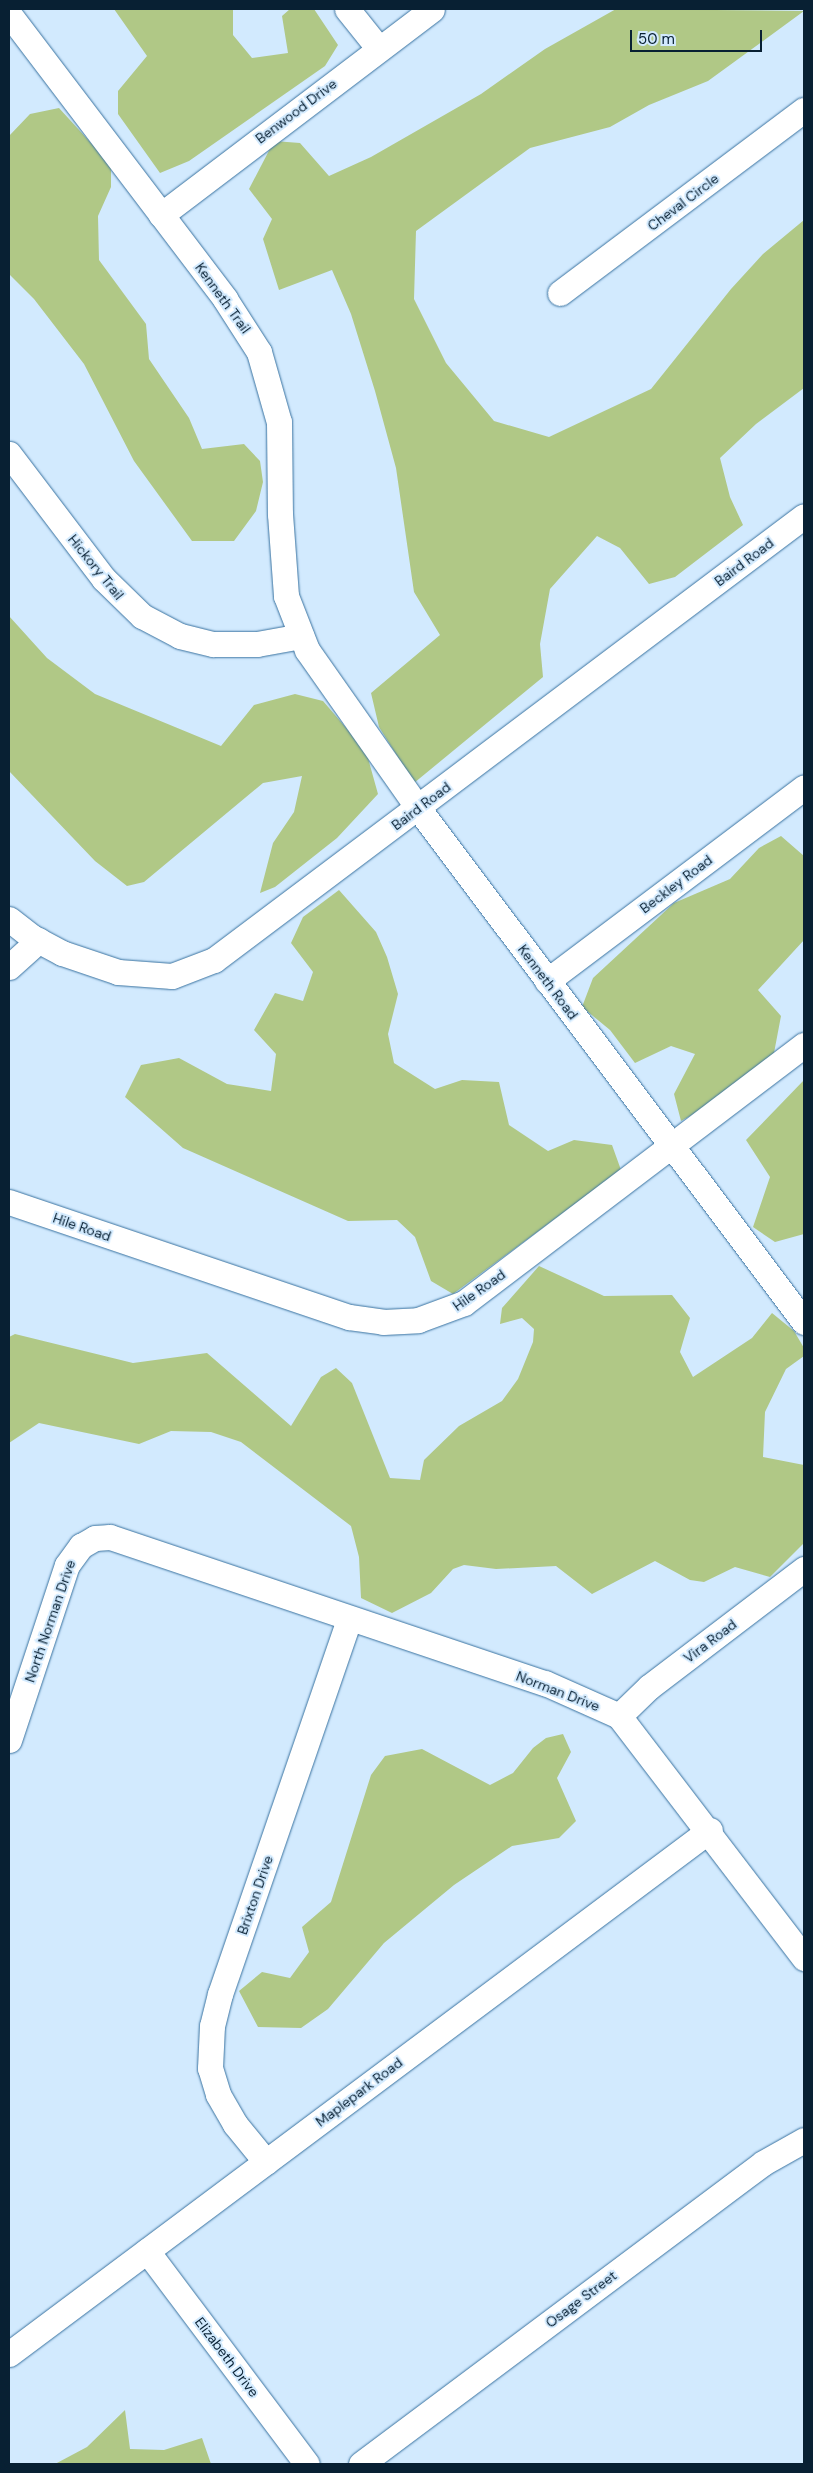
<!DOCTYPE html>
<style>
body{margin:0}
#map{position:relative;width:813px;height:2473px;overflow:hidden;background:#d2eafe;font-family:"DM Sans",sans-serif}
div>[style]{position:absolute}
.green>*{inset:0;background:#b0c886}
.roads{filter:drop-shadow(0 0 1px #3972a0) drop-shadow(0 0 1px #3972a0)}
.minor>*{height:25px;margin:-12.5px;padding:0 12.5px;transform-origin:12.5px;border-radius:12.5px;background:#fff}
span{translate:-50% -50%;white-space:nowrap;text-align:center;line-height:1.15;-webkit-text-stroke:4px #d2eafe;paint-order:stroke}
.street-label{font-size:14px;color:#082033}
.frame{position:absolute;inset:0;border:10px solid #082033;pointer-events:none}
.scale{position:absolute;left:630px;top:30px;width:132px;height:22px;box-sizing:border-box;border:2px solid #082033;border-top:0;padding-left:6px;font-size:15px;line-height:18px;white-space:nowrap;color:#082033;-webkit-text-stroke:4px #d2eafe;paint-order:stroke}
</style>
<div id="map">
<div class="green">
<div style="clip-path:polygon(114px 9px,233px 9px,233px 35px,252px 58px,288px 53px,282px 16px,290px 9px,314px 9px,338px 45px,325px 66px,189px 161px,160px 173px,118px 114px,118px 91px,147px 56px)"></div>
<div style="clip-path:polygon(616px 9px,804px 11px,708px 81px,649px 105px,610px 127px,530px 148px,416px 231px,414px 299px,446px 363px,494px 421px,549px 437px,651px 389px,731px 289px,763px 254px,804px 220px,804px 388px,756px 424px,720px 458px,730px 497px,743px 525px,675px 577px,649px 584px,620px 548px,597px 536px,550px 589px,540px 644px,543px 677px,414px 783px,379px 727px,371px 693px,440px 635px,414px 592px,396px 468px,375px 391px,351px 314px,332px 270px,279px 290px,263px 239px,272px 219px,249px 189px,274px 141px,300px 143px,329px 176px,371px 157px,481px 94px,545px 49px)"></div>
<div style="clip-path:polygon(59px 108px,111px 165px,111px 187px,98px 216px,99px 260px,146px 324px,149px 359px,189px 418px,202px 449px,244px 444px,260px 461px,263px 482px,256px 511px,234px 541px,192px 541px,134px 461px,84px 364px,34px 299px,9px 274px,9px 136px,30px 114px)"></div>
<div style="clip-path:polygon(9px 616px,47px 658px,95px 694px,221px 746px,254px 705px,295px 694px,323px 701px,366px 751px,378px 794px,337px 838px,275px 887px,260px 893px,273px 843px,294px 812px,302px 776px,263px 783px,144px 882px,127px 886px,95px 861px,9px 771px)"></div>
<div style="clip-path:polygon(781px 836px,804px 856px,804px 940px,758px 990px,781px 1016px,774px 1053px,710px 1105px,681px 1121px,674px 1094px,695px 1054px,671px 1046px,635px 1063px,610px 1030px,582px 1007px,593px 978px,674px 903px,730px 879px,759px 848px)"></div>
<div style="clip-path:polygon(339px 890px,376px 932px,387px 957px,398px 994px,388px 1034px,394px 1063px,435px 1089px,462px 1080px,499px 1082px,509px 1125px,548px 1151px,574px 1140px,612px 1145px,621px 1170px,453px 1294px,431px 1281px,415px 1237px,397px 1220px,348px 1221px,183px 1148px,125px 1097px,141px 1065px,179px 1058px,227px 1084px,271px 1091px,276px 1054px,254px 1030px,275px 993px,303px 1001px,313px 972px,291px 943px,303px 917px)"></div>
<div style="clip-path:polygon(804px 1080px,804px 1234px,775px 1242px,753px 1227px,770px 1177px,746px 1140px)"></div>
<div style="clip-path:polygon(539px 1266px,604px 1296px,672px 1295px,690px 1318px,680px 1352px,693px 1377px,752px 1338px,772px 1313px,794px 1331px,804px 1348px,804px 1356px,786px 1369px,765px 1412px,763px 1457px,804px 1465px,804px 1543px,770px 1577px,735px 1567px,704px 1582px,690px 1580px,655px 1561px,592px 1594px,556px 1566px,496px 1569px,464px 1565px,453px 1569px,431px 1593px,392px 1613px,361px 1598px,359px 1557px,351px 1526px,241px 1442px,211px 1432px,171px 1431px,139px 1444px,39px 1423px,9px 1443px,9px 1337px,15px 1334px,133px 1363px,207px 1353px,291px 1426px,321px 1377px,336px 1368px,352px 1383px,390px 1478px,420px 1480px,424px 1460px,459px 1426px,502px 1401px,518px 1379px,533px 1342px,534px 1329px,522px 1318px,500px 1324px,502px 1308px)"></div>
<div style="clip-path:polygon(563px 1734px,571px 1752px,557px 1778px,576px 1821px,559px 1838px,512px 1846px,454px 1885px,384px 1943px,328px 2009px,301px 2028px,258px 2027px,239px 1991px,262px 1972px,290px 1978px,309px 1952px,302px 1927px,331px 1902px,371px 1775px,385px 1756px,422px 1749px,490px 1785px,513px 1773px,533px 1748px,546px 1738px)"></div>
<div style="clip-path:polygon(125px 2410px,130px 2449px,164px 2450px,202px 2438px,211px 2464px,55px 2464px,87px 2447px)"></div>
</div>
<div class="roads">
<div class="minor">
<div style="left:347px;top:9px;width:51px;rotate:51.3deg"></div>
<div style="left:9px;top:14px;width:358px;rotate:52.8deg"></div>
<div style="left:225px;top:299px;width:63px;rotate:57.3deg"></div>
<div style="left:259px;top:352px;width:73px;rotate:74.1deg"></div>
<div style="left:279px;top:422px;width:92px;rotate:89.4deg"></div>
<div style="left:280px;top:514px;width:82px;rotate:85.8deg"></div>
<div style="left:286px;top:596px;width:58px;rotate:68.7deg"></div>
<div style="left:307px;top:650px;width:193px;rotate:54.9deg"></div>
<div style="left:418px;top:808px;width:643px;rotate:53.09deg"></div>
<div style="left:161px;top:215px;width:340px;rotate:-37.2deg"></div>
<div style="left:560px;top:293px;width:305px;rotate:-36.9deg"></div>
<div style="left:9px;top:454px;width:157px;rotate:52.8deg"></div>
<div style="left:104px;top:579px;width:53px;rotate:44.2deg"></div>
<div style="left:142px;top:616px;width:43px;rotate:27.8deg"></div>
<div style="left:180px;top:636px;width:34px;rotate:14deg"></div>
<div style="left:213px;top:644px;width:44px"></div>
<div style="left:257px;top:644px;width:45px;rotate:-10.3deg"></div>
<div style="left:9px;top:919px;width:29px;rotate:38deg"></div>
<div style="left:32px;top:937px;width:34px;rotate:28deg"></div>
<div style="left:62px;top:953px;width:59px;rotate:18.7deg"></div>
<div style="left:118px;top:972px;width:54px;rotate:4.2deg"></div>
<div style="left:172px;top:976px;width:45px;rotate:-20.9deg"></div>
<div style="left:214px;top:960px;width:738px;rotate:-36.96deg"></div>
<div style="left:9px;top:967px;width:40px;rotate:-42deg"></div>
<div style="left:547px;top:981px;width:322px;rotate:-37deg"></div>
<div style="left:9px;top:1202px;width:359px;rotate:18.7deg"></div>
<div style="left:349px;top:1317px;width:34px;rotate:8deg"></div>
<div style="left:383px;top:1322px;width:35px;rotate:-3deg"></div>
<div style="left:418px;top:1320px;width:49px;rotate:-20.3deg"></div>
<div style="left:464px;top:1303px;width:427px;rotate:-37.2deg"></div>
<div style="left:619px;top:1716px;width:42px;rotate:-44deg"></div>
<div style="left:649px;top:1687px;width:195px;rotate:-37.3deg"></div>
<div style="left:9px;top:1740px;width:184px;rotate:-71.7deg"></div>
<div style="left:67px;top:1565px;width:24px;rotate:-54deg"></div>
<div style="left:81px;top:1546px;width:16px;rotate:-30deg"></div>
<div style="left:95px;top:1538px;width:15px;rotate:-4deg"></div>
<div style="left:110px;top:1537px;width:459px;rotate:18.6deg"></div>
<div style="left:545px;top:1683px;width:81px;rotate:24deg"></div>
<div style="left:619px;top:1716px;width:305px;rotate:52.6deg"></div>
<div style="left:266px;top:2162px;width:49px;rotate:-129.2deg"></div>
<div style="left:235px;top:2124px;width:34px;rotate:-120deg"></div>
<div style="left:218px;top:2094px;width:27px;rotate:-107deg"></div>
<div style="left:210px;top:2068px;width:42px;rotate:-87.3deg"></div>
<div style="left:212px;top:2026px;width:33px;rotate:-76deg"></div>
<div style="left:220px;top:1994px;width:397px;rotate:-71deg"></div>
<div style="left:147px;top:2251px;width:266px;rotate:53.1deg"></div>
<div style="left:9px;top:2354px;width:875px;rotate:-36.78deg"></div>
<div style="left:361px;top:2464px;width:502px;rotate:-36.82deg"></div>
<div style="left:763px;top:2163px;width:47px;rotate:-29.3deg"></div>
</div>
</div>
<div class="street-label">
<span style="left:296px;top:111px;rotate:-37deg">Benwood Drive</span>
<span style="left:683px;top:202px;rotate:-37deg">Cheval Circle</span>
<span style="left:223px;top:298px;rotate:54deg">Kenneth Trail</span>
<span style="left:744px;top:562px;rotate:-37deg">Baird Road</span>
<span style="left:96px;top:567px;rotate:51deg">Hickory Trail</span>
<span style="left:421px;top:806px;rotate:-37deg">Baird Road</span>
<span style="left:676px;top:884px;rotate:-37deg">Beckley Road</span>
<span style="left:548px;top:982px;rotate:53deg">Kenneth Road</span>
<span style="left:82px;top:1227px;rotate:19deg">Hile Road</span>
<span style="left:479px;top:1290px;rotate:-35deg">Hile Road</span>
<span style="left:50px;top:1621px;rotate:-71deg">North Norman Drive</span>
<span style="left:710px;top:1641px;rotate:-37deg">Vira Road</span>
<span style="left:558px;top:1691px;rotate:21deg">Norman Drive</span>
<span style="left:255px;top:1895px;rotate:-71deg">Brixton Drive</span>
<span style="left:359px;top:2092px;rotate:-37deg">Maplepark Road</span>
<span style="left:581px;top:2299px;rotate:-37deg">Osage Street</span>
<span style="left:227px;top:2357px;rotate:53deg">Elizabeth Drive</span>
</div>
<div class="frame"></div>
<div class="scale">50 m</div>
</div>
